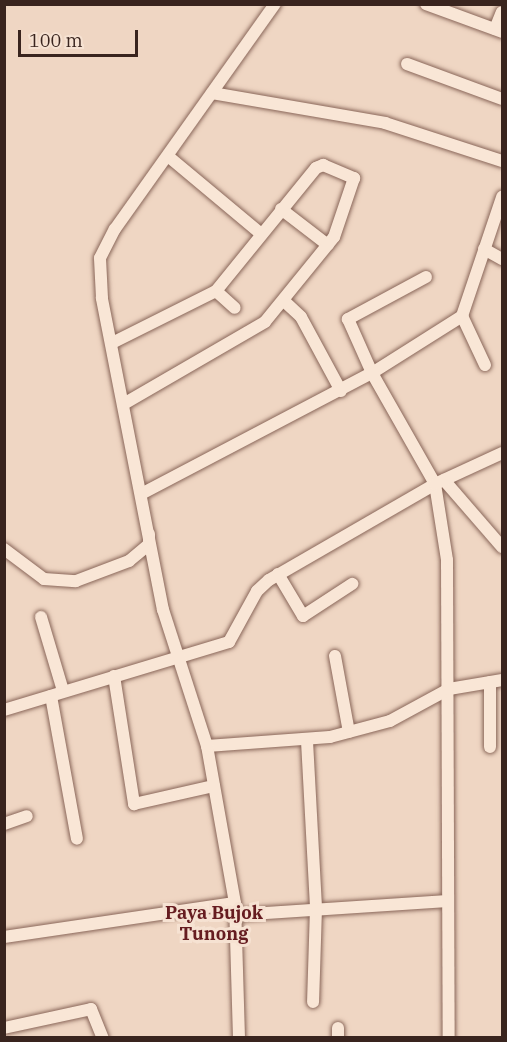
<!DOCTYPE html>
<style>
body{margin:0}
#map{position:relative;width:507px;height:1042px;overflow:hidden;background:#efd6c3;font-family:"IBM Plex Serif",serif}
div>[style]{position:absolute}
.roads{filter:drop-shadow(0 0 2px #896659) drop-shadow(0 0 2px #896659)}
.minor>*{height:12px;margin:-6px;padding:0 6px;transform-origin:6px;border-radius:6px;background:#f9e6d6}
span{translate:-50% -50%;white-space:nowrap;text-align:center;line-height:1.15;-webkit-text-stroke:6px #f6e2d2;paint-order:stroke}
.quarter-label{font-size:18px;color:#661c20;font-weight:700}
.frame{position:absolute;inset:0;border:6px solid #39241e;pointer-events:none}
.scale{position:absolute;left:18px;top:30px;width:120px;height:27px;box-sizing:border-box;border:3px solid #39241e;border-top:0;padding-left:8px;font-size:18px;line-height:21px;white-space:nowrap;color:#39241e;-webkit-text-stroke:4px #f6e2d2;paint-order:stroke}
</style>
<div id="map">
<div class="roads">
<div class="minor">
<div style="left:426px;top:4px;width:81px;rotate:20.2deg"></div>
<div style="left:495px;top:29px;width:18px;rotate:-68deg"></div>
<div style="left:407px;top:64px;width:101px;rotate:20.2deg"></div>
<div style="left:212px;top:93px;width:176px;rotate:9.8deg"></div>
<div style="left:385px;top:123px;width:123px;rotate:18deg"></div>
<div style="left:169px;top:157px;width:120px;rotate:39.9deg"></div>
<div style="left:281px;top:209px;width:59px;rotate:37.5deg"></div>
<div style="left:484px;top:249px;width:21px;rotate:29deg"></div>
<div style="left:426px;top:277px;width:89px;rotate:151.7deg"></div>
<div style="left:348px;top:319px;width:59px;rotate:66deg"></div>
<div style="left:372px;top:373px;width:107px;rotate:-32.3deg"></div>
<div style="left:216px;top:291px;width:25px;rotate:42deg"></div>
<div style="left:284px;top:301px;width:23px;rotate:43deg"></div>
<div style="left:301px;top:317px;width:84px;rotate:61.6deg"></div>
<div style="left:112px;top:343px;width:116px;rotate:-26.6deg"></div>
<div style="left:216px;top:291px;width:159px;rotate:-50.9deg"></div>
<div style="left:316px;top:168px;width:8px;rotate:-23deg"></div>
<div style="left:323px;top:165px;width:34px;rotate:23deg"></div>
<div style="left:354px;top:178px;width:62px;rotate:108.7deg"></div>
<div style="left:334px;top:237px;width:109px;rotate:129.1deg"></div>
<div style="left:265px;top:322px;width:160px;rotate:149.9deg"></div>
<div style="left:485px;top:365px;width:54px;rotate:-115.1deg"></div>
<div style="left:462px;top:316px;width:126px;rotate:-71.4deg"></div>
<div style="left:444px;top:480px;width:89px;rotate:49.1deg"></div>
<div style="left:143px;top:493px;width:259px;rotate:-27.7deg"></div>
<div style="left:372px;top:373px;width:128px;rotate:60.4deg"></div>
<div style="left:435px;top:484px;width:77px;rotate:81deg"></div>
<div style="left:447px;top:560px;width:478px;rotate:89.8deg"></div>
<div style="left:4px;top:549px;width:50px;rotate:36.9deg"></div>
<div style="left:44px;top:579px;width:32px;rotate:4deg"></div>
<div style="left:76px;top:581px;width:57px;rotate:-20.7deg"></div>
<div style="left:129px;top:561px;width:26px;rotate:-40deg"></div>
<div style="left:149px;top:544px;width:10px;rotate:-90deg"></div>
<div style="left:278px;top:574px;width:49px;rotate:59.2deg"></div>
<div style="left:303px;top:616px;width:59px;rotate:-33.1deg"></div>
<div style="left:41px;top:617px;width:77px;rotate:73.4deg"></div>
<div style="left:335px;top:656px;width:77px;rotate:79.6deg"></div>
<div style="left:114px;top:676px;width:130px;rotate:81.1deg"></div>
<div style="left:134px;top:804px;width:82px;rotate:-12.7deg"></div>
<div style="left:490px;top:682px;width:65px;rotate:90deg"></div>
<div style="left:51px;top:696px;width:145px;rotate:79.7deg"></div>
<div style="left:4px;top:710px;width:235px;rotate:-16.8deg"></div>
<div style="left:229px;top:642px;width:58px;rotate:-61.2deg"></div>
<div style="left:257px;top:591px;width:16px;rotate:-43deg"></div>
<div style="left:269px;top:580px;width:192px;rotate:-30deg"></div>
<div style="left:435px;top:484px;width:74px;rotate:-24.8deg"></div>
<div style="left:307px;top:741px;width:167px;rotate:86.9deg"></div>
<div style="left:316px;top:908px;width:94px;rotate:91.8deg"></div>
<div style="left:207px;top:746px;width:123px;rotate:-4.2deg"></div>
<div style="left:330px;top:737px;width:62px;rotate:-14.9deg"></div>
<div style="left:390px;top:721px;width:67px;rotate:-28.5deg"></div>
<div style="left:449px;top:689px;width:54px;rotate:-9.6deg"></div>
<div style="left:4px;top:824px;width:24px;rotate:-19deg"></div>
<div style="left:236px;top:915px;width:212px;rotate:-3.8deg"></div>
<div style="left:4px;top:937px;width:233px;rotate:-8.4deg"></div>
<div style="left:4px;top:1028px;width:89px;rotate:-12.3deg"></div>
<div style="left:91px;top:1009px;width:31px;rotate:68deg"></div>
<div style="left:338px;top:1028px;width:10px;rotate:90deg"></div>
<div style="left:239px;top:1038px;width:135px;rotate:-91.7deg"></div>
<div style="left:235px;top:903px;width:159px;rotate:-100.1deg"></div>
<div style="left:207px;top:746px;width:143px;rotate:-107.9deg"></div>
<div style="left:163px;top:610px;width:318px;rotate:-101.1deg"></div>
<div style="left:102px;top:298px;width:40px;rotate:-92.9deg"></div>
<div style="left:100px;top:258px;width:33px;rotate:-63deg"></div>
<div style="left:115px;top:229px;width:276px;rotate:-54.6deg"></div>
</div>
</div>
<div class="quarter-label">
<span style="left:214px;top:924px">Paya Bujok<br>Tunong</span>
</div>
<div class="frame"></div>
<div class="scale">100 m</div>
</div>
